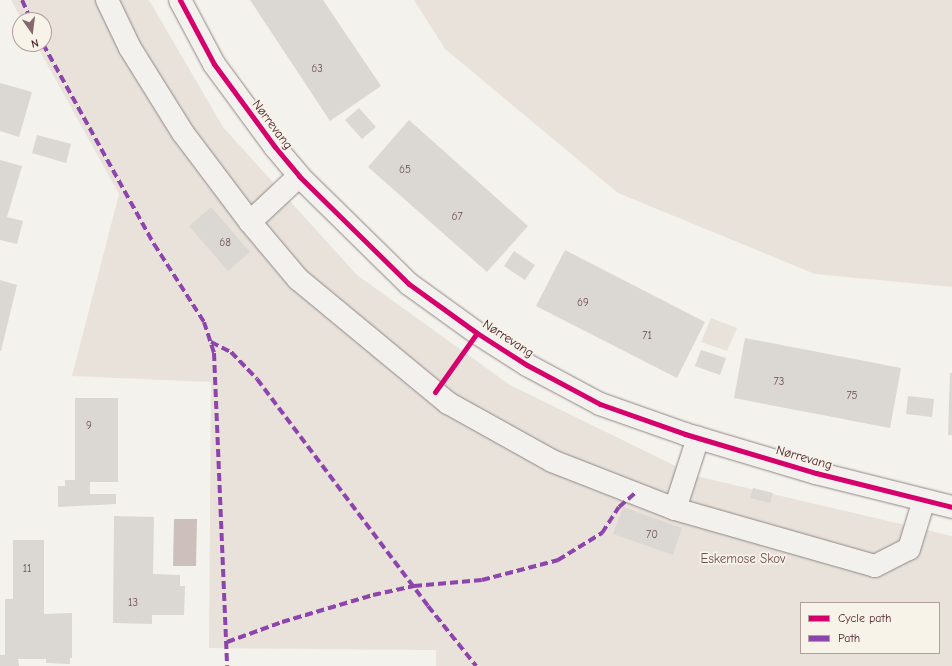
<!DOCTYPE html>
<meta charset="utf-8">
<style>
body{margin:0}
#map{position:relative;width:952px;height:666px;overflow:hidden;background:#f4f2ec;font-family:"Comic Neue",sans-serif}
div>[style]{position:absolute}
.green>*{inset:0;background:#e8e2da}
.water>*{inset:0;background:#cdc0bc}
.building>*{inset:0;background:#dbd7d3}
.roads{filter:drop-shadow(0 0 1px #8f8685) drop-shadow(0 0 1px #8f8685)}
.minor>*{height:22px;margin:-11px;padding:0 11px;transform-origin:11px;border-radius:11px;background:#f2f1ed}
.quiet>*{height:4px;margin-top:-2px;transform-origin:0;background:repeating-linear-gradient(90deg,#8e44ad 0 8px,transparent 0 12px)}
.cycleway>*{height:5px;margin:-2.5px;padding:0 2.5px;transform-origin:2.5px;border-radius:2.5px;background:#d6006c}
span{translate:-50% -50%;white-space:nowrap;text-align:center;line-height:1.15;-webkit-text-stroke:3.5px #f7f3e8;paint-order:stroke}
.number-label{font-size:11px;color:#6e4d55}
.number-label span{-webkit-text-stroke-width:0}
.street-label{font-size:13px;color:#4a1f2b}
.park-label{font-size:13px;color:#6f4c53}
.legend{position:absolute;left:800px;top:602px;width:140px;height:52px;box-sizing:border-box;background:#f7f3e8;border:1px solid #b29e9c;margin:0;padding:5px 7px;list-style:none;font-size:12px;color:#4a1f2b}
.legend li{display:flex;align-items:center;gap:8px;height:20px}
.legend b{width:20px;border:1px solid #b29e9c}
.north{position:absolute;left:12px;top:12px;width:40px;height:40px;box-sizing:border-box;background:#f7f3e8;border:1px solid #b29e9c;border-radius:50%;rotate:166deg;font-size:11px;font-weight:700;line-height:16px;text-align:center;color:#4a1f2b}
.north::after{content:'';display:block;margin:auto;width:14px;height:18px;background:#86696f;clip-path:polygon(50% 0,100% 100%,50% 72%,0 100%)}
</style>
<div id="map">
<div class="green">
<div style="clip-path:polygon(evenodd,11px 0,149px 0,223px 127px,357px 275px,510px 385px,696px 476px,952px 536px,952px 666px,436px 666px,436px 650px,209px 648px,211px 382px,72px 376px,119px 194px,36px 44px,44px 44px,44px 20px,22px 20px,11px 0,801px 603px,939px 603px,939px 653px,801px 653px,801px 603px)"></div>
<div style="clip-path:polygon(414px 0,952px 0,952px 287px,815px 274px,618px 193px,445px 49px)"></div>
<div style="clip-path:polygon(711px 318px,737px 328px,727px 351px,701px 342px)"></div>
</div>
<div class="water">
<div style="clip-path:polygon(174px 519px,197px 519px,196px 566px,173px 566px)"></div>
</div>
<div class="building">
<div style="clip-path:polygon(250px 0,323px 0,381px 86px,330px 121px)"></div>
<div style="clip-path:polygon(0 83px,32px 92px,19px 137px,0 131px)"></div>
<div style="clip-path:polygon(359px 108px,376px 127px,362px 139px,345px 120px)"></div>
<div style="clip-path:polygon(409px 120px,528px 226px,487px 272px,368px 167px)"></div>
<div style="clip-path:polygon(37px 135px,71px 144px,66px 163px,32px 153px)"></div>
<div style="clip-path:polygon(0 160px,22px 166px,7px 217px,23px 221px,17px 244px,0 240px)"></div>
<div style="clip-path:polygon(211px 207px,250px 252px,228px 271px,189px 226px)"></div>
<div style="clip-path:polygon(565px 250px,705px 322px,677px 378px,536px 306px)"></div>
<div style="clip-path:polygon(514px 251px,535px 265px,525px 280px,504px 266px)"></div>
<div style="clip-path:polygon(0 280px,17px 285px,1px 351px,0 351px)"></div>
<div style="clip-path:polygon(745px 338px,901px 368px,890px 428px,734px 398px)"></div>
<div style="clip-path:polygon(701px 350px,726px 358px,720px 375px,695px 366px)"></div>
<div style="clip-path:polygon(950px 373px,952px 373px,952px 435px,948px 435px)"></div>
<div style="clip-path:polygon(908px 396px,934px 399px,932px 417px,906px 414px)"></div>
<div style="clip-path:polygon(75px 398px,118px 398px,118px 482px,90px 482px,90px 494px,116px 494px,116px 504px,58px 507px,58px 486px,65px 486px,65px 480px,75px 480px)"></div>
<div style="clip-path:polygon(753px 488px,773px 493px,770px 503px,750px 498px)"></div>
<div style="clip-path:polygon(623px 507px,682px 528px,673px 555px,613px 534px)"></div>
<div style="clip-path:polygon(114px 516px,154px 517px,153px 574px,180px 575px,180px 586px,185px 586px,184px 615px,152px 615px,152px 624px,113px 623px)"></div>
<div style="clip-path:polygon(13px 540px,44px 540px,44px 614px,72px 613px,72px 658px,70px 658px,70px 664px,46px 663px,46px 659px,18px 659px,19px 666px,0 666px,0 655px,5px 655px,5px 599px,13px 599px)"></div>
</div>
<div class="roads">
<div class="minor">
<div style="left:107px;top:0;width:53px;rotate:64.4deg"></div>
<div style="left:130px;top:48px;width:100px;rotate:58.1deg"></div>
<div style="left:183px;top:133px;width:111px;rotate:53deg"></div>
<div style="left:250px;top:222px;width:75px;rotate:49.9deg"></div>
<div style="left:298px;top:279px;width:195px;rotate:39.6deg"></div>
<div style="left:448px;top:403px;width:119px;rotate:29.1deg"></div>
<div style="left:552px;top:461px;width:132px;rotate:21.3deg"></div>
<div style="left:675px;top:509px;width:208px;rotate:15.9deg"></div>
<div style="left:875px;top:566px;width:38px;rotate:-27deg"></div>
<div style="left:909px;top:549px;width:51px;rotate:-73deg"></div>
<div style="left:180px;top:0;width:72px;rotate:62deg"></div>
<div style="left:214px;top:64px;width:103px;rotate:53.7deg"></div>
<div style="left:275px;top:147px;width:38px;rotate:50deg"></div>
<div style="left:299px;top:176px;width:154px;rotate:44.5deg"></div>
<div style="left:409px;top:284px;width:84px;rotate:35.8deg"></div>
<div style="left:477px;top:333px;width:59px;rotate:32.6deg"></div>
<div style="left:527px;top:365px;width:83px;rotate:28.1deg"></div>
<div style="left:600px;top:404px;width:90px;rotate:19.4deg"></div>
<div style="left:685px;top:434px;width:137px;rotate:16.6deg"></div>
<div style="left:816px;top:473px;width:140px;rotate:14deg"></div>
<div style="left:250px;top:222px;width:67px;rotate:-43.2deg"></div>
<div style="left:675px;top:509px;width:75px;rotate:-72.1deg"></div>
</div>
</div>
<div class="quiet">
<div style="left:22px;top:0;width:22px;rotate:66deg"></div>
<div style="left:43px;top:44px;width:229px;rotate:61deg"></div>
<div style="left:154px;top:244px;width:93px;rotate:57.3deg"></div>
<div style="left:204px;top:322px;width:33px;rotate:72deg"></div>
<div style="left:214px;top:353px;width:313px;rotate:87.6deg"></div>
<div style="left:211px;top:342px;width:22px;rotate:27deg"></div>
<div style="left:231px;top:352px;width:37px;rotate:46deg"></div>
<div style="left:257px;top:379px;width:284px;rotate:53deg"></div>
<div style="left:428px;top:606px;width:77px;rotate:51.3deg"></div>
<div style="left:227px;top:642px;width:59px;rotate:-20deg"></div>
<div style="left:282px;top:622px;width:95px;rotate:-16.5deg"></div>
<div style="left:373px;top:595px;width:42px;rotate:-12.4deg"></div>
<div style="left:414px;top:586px;width:68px;rotate:-5deg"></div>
<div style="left:482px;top:580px;width:79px;rotate:-14.7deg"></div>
<div style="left:558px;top:560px;width:52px;rotate:-31.5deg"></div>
<div style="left:602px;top:533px;width:31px;rotate:-57deg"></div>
<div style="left:619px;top:507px;width:21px;rotate:-41deg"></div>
</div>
<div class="cycleway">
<div style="left:180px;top:0;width:72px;rotate:62deg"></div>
<div style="left:214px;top:64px;width:103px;rotate:53.7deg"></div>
<div style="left:275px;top:147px;width:38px;rotate:50deg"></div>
<div style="left:299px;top:176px;width:154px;rotate:44.5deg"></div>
<div style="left:409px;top:284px;width:84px;rotate:35.8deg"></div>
<div style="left:477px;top:333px;width:59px;rotate:32.6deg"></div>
<div style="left:527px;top:365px;width:83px;rotate:28.1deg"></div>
<div style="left:600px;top:404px;width:90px;rotate:19.4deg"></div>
<div style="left:685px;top:434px;width:137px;rotate:16.6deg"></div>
<div style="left:816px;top:473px;width:140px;rotate:14deg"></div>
<div style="left:435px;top:392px;width:72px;rotate:-54.6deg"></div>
</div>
<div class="number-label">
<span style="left:317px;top:69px">63</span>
<span style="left:405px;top:170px">65</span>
<span style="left:457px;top:217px">67</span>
<span style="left:225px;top:243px">68</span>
<span style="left:583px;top:303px">69</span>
<span style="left:647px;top:336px">71</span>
<span style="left:779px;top:382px">73</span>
<span style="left:852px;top:396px">75</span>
<span style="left:89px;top:426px">9</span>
<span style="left:652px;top:535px">70</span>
<span style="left:27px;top:569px">11</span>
<span style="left:133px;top:603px">13</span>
</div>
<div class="street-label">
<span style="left:272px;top:125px;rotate:53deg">Nørrevang</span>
<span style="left:508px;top:339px;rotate:33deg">Nørrevang</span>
<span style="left:804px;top:458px;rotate:16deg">Nørrevang</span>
</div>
<div class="park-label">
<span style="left:743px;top:559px">Eskemose Skov</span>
</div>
<ul class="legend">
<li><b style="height:5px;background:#d6006c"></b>Cycle path</li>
<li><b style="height:5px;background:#8e44ad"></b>Path</li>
</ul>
<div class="north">N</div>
</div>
